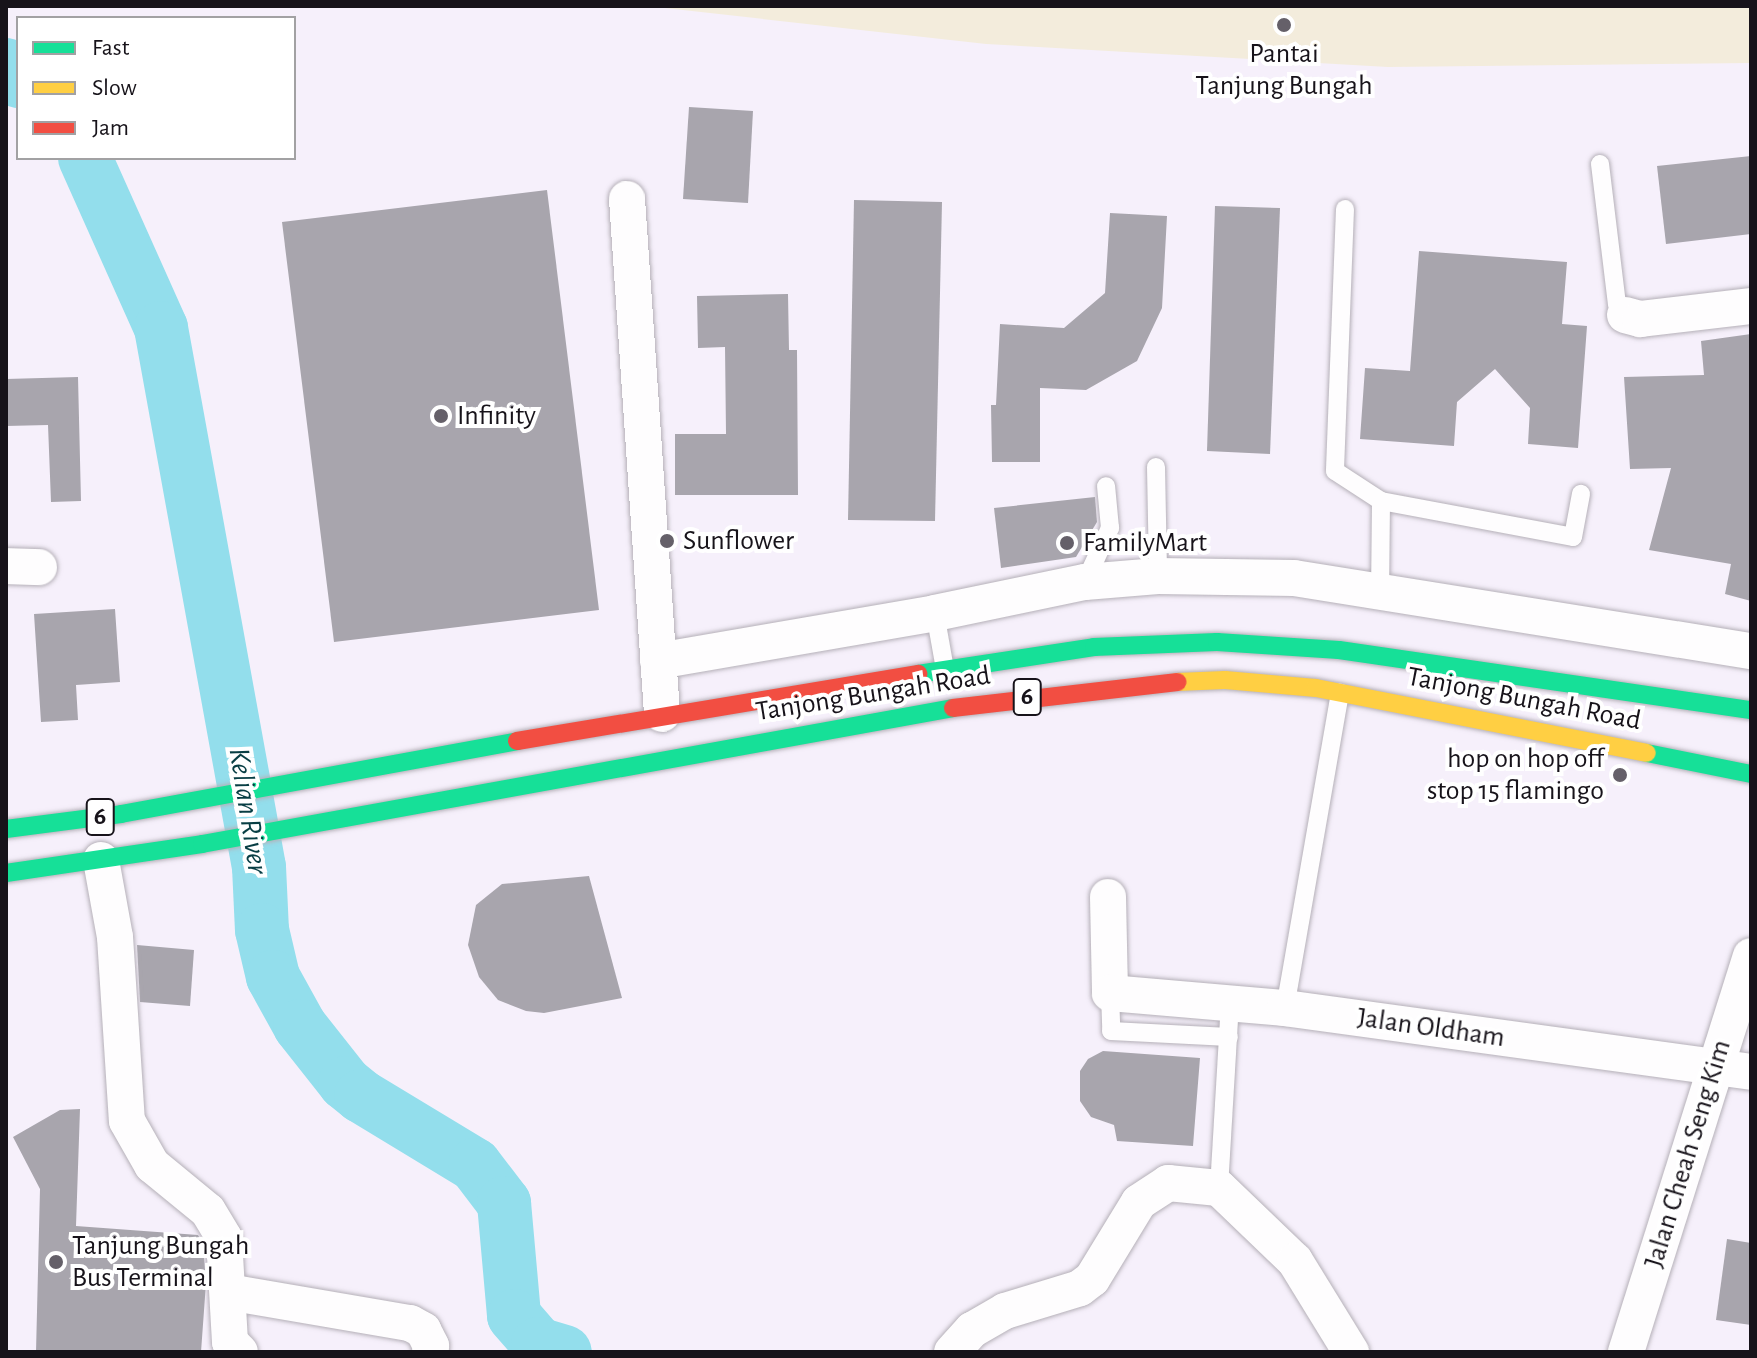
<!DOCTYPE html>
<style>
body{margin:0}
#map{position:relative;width:1757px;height:1358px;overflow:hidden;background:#f6f0fb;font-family:"Alegreya Sans",sans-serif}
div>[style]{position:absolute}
.sand>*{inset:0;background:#f3ecdc}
.river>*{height:54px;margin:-27px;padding:0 27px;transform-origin:27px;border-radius:27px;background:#93deec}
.building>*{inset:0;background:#a8a5ad}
.roads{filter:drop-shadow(0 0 2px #b5b0b8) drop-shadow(0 0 2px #b5b0b8)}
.lane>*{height:18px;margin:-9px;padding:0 9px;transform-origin:9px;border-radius:9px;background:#fefdfe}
.street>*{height:36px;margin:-18px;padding:0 18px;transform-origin:18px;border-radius:18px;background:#fefdfe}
.fast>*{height:18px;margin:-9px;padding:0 9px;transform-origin:9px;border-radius:9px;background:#16e098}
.slow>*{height:18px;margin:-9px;padding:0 9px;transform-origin:9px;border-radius:9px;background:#ffcf43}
.jam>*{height:18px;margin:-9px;padding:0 9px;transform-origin:9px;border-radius:9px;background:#f24e42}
.dots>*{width:22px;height:22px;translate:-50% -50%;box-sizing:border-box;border:4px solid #fff;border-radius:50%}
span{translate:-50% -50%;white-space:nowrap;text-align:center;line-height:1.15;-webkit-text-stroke:8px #fff;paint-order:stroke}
.shield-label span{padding:2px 6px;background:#fff;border:2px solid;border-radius:6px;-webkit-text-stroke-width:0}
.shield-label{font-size:26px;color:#17131a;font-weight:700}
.poi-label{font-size:28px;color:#17131a}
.left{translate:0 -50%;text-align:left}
.right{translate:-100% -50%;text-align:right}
.street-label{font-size:28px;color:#17131a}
.water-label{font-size:30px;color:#083e44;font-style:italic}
.frame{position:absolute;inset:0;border:8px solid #17131a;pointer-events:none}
.legend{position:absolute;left:16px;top:16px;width:280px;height:144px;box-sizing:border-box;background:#fff;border:2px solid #a2a1a3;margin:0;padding:10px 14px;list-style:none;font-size:24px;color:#17131a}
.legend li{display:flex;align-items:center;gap:16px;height:40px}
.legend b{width:40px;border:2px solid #a2a1a3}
</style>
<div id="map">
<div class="sand">
<div style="clip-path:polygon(647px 6px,1751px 6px,1751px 63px,1388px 67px,986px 44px)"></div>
</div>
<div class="river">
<div style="left:6px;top:65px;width:20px;rotate:53deg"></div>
<div style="left:85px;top:158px;width:186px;rotate:65.9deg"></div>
<div style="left:161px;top:328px;width:548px;rotate:79.7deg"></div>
<div style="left:259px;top:867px;width:63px;rotate:87.3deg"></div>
<div style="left:262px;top:930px;width:48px;rotate:76.8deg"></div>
<div style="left:273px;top:977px;width:56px;rotate:61.1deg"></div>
<div style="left:300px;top:1026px;width:73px;rotate:51.7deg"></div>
<div style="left:345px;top:1083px;width:21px;rotate:39deg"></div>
<div style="left:361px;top:1096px;width:133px;rotate:31.2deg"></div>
<div style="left:475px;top:1165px;width:48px;rotate:52.7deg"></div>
<div style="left:504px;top:1203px;width:113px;rotate:84.9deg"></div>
<div style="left:514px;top:1316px;width:37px;rotate:49deg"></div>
<div style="left:538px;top:1344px;width:28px;rotate:17deg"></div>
</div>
<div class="building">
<div style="clip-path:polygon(689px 107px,753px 111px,748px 203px,683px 199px)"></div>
<div style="clip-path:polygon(1751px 156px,1751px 234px,1666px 244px,1657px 166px)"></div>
<div style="clip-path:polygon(547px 190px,599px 610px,334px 642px,282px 222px)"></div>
<div style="clip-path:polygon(854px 200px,942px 202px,935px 521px,848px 520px)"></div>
<div style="clip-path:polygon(1215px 206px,1280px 208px,1270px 454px,1207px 451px)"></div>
<div style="clip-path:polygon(1110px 213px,1167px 216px,1162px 308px,1137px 361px,1086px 390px,1040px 388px,1040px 462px,992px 462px,991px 405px,996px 405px,1000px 324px,1064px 328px,1105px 293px)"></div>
<div style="clip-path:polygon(1419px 251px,1567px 262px,1562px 324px,1587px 326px,1578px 448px,1528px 444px,1530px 408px,1495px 369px,1457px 402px,1454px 446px,1360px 439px,1365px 368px,1410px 371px)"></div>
<div style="clip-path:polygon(788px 294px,789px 350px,797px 350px,798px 495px,675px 495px,675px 434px,726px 434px,725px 347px,698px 348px,697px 296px)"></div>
<div style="clip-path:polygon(1751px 334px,1751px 601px,1725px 594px,1731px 564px,1649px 550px,1671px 468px,1630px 469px,1624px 377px,1704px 375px,1701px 341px)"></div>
<div style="clip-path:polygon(78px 377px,81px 501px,51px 502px,48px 425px,6px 426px,6px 379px)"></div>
<div style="clip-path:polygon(1095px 497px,1097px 522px,1076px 557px,1001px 568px,994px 508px)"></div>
<div style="clip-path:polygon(115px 609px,120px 682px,76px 685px,78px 720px,41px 722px,34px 614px)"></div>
<div style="clip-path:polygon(589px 876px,622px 998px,544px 1013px,526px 1011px,498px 1000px,479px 977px,468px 945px,476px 905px,502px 884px)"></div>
<div style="clip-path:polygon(137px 945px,194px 950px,190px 1006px,140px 1002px)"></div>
<div style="clip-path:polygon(1103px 1051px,1200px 1058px,1193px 1146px,1117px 1141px,1114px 1125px,1091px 1117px,1080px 1101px,1080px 1071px,1088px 1059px)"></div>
<div style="clip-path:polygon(80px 1109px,76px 1226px,198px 1235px,203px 1244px,206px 1283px,201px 1352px,36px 1352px,40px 1189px,13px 1137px,60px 1110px)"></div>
<div style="clip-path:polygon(1727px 1239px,1751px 1243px,1751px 1325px,1716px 1320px)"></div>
</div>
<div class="roads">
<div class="lane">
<div style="left:1600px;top:164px;width:141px;rotate:83.1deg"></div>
<div style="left:1617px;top:304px;width:14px;rotate:54deg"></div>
<div style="left:1345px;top:209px;width:262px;rotate:92.2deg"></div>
<div style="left:1335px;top:471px;width:55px;rotate:33.1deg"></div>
<div style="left:1381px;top:501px;width:91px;rotate:90.6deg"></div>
<div style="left:1156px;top:467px;width:109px;rotate:88.9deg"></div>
<div style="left:1381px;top:501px;width:195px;rotate:10.6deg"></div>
<div style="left:1573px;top:537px;width:44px;rotate:-79.5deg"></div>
<div style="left:1085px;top:582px;width:60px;rotate:-65.2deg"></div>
<div style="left:1110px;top:528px;width:42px;rotate:-95.4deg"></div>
<div style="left:935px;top:613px;width:57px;rotate:79.9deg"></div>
<div style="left:1110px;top:993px;width:38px;rotate:88deg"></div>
<div style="left:1111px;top:1031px;width:118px;rotate:2.9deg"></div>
<div style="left:1285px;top:1008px;width:320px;rotate:-80.1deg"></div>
<div style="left:1219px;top:1188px;width:186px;rotate:-86.6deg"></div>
</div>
<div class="street">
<div style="left:627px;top:199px;width:516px;rotate:86.11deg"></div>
<div style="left:1625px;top:315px;width:16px;rotate:15deg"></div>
<div style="left:1640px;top:319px;width:112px;rotate:-6.7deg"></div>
<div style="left:6px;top:566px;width:33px;rotate:2deg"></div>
<div style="left:658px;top:661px;width:281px;rotate:-9.8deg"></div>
<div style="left:935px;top:613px;width:153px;rotate:-11.7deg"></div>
<div style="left:1085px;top:582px;width:73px;rotate:-4.7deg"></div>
<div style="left:1158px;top:576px;width:136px;rotate:0.8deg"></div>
<div style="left:1294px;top:578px;width:463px;rotate:9.1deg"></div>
<div style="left:101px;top:860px;width:78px;rotate:79.7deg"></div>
<div style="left:115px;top:937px;width:184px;rotate:86.3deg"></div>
<div style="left:127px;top:1121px;width:51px;rotate:60.4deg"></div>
<div style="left:152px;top:1165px;width:72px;rotate:39.4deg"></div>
<div style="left:208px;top:1211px;width:31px;rotate:59deg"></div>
<div style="left:224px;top:1238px;width:104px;rotate:86.7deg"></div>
<div style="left:230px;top:1342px;width:14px;rotate:45deg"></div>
<div style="left:1108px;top:897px;width:96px;rotate:88.8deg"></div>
<div style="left:1110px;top:993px;width:176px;rotate:4.9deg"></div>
<div style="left:1285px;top:1008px;width:470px;rotate:7.8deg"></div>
<div style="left:228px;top:1292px;width:185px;rotate:9.7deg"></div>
<div style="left:410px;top:1323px;width:15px;rotate:28deg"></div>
<div style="left:423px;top:1330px;width:18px;rotate:63deg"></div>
<div style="left:431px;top:1346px;width:6px;rotate:99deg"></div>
<div style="left:952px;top:1352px;width:30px;rotate:-48deg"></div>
<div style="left:972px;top:1330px;width:38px;rotate:-30deg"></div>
<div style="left:1005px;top:1311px;width:78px;rotate:-17deg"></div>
<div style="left:1080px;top:1288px;width:15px;rotate:-37deg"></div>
<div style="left:1092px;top:1279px;width:90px;rotate:-58.6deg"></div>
<div style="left:1139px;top:1202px;width:35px;rotate:-33deg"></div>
<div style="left:1168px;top:1183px;width:51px;rotate:5.6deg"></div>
<div style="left:1219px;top:1188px;width:105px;rotate:43.8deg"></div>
<div style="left:1295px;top:1261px;width:107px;rotate:58.4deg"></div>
<div style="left:1626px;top:1352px;width:415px;rotate:-72.5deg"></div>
</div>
<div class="fast">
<div style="left:918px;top:674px;width:178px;rotate:-8.7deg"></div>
<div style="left:1094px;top:647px;width:123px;rotate:-2.3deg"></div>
<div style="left:1217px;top:642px;width:122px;rotate:3.8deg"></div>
<div style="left:1339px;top:650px;width:416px;rotate:8.3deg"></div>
<div style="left:1647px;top:753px;width:106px;rotate:11.4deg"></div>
<div style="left:6px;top:829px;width:116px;rotate:-7.4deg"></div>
<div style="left:121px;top:814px;width:403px;rotate:-10.4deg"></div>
<div style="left:6px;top:873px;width:198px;rotate:-8.4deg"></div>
<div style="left:202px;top:844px;width:763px;rotate:-10.26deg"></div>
</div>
<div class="slow">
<div style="left:1177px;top:682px;width:48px;rotate:-2.4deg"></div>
<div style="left:1225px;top:680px;width:91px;rotate:5deg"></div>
<div style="left:1316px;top:688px;width:337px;rotate:11.1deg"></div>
</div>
<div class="jam">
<div style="left:953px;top:708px;width:226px;rotate:-6.6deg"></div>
<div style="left:517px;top:741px;width:407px;rotate:-9.5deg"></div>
</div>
</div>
<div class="dots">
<div style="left:1284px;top:25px;background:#656069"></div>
<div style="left:441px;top:416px;background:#656069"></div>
<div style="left:667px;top:541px;background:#656069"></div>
<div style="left:1067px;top:543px;background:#656069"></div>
<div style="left:1620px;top:775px;background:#656069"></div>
<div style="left:56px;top:1262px;background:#656069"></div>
</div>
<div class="shield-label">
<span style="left:1027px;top:697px">6</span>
<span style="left:100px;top:817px">6</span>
</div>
<div class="poi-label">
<span style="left:1284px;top:70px">Pantai<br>Tanjung Bungah</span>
<span class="left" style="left:457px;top:416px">Infinity</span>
<span class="left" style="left:683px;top:541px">Sunflower</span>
<span class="left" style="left:1083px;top:543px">FamilyMart</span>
<span class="right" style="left:1604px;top:775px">hop on hop off<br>stop 15 flamingo</span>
<span class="left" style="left:72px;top:1262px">Tanjung Bungah<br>Bus Terminal</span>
</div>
<div class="street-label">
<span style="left:873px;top:694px;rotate:-9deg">Tanjong Bungah Road</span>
<span style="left:1524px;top:699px;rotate:11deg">Tanjong Bungah Road</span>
<span style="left:1431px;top:1028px;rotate:8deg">Jalan Oldham</span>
<span style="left:1688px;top:1154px;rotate:-73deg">Jalan Cheah Seng Kim</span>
</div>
<div class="water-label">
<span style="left:248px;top:811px;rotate:81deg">Kelian River</span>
</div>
<div class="frame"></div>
<ul class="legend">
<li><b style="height:10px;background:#16e098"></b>Fast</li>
<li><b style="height:10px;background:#ffcf43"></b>Slow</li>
<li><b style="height:10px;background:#f24e42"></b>Jam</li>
</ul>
</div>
